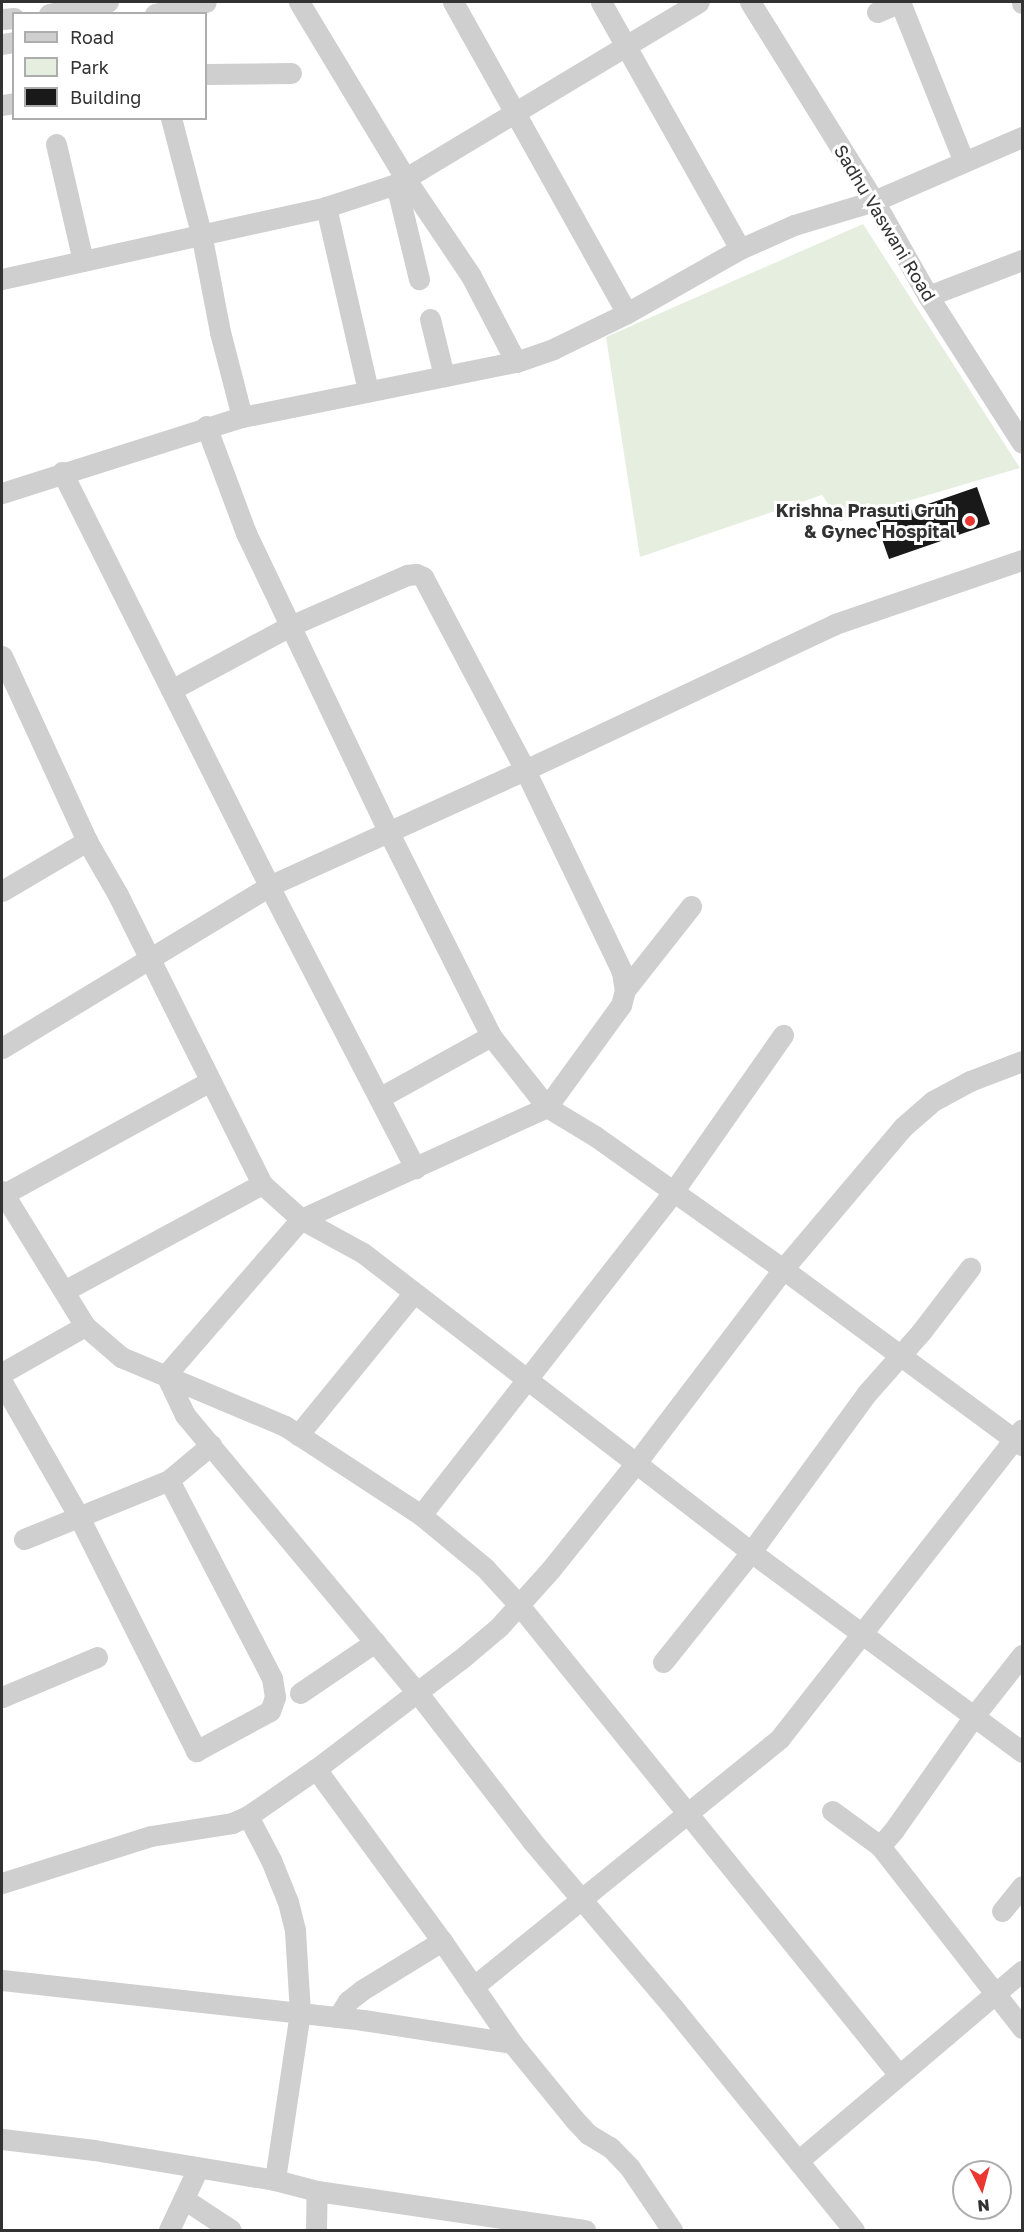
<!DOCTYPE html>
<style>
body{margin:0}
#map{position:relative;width:1024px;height:2232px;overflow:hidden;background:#fff;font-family:"Golos Text",sans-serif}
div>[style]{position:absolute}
.green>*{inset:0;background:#e6eee0}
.building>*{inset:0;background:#191919}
.minor>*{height:21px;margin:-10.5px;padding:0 10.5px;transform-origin:10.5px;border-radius:10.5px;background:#cfcfcf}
.dots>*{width:16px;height:16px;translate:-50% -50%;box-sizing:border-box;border:3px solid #fff;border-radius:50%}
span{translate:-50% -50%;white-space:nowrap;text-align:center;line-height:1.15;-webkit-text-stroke:6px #fff;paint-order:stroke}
.street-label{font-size:18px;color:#323232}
.poi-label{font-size:18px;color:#323232;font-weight:700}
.right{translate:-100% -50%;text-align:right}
.frame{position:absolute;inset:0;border:3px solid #323232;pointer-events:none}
.legend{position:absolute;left:12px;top:12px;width:195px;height:108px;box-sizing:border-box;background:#fff;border:2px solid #adadad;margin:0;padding:8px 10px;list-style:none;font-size:18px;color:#323232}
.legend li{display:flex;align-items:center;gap:12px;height:30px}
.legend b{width:30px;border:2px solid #adadad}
.north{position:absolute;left:952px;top:2160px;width:60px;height:60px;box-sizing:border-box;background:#fff;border:2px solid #adadad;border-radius:50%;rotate:174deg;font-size:16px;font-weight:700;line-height:24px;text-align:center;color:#323232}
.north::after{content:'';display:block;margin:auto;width:21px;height:27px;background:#eb3731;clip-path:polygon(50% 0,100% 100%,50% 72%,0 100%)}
</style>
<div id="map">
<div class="green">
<div style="clip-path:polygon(863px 224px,1020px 468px,840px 521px,822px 495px,640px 557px,606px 337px)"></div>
</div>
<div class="building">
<div style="clip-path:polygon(977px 487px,990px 524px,889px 559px,876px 522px)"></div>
</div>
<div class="minor">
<div style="left:299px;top:2px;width:205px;rotate:58.9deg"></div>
<div style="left:405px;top:178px;width:118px;rotate:56deg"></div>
<div style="left:471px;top:276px;width:97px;rotate:62.4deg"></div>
<div style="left:453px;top:2px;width:356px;rotate:60.8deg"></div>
<div style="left:601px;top:2px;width:283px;rotate:60.6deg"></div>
<div style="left:750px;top:2px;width:234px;rotate:58.1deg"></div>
<div style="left:874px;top:201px;width:109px;rotate:60.4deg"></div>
<div style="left:928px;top:296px;width:174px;rotate:57.4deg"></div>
<div style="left:900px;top:2px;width:172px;rotate:68.2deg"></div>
<div style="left:1022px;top:2px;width:1px;rotate:90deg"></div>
<div style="left:877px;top:12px;width:25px;rotate:-23deg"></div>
<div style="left:49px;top:14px;width:60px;rotate:-11.5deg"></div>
<div style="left:155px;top:14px;width:52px;rotate:-13.2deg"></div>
<div style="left:2px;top:19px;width:12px;rotate:-5deg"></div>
<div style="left:2px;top:44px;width:12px;rotate:-9deg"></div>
<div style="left:206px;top:74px;width:85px;rotate:-0.7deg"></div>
<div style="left:2px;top:105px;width:12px;rotate:-9deg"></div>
<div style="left:171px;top:118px;width:119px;rotate:75.4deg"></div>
<div style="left:201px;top:233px;width:101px;rotate:79.1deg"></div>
<div style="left:220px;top:332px;width:88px;rotate:75.5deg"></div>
<div style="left:56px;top:144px;width:120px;rotate:77deg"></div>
<div style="left:396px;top:184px;width:98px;rotate:76.4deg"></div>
<div style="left:326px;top:207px;width:189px;rotate:77.1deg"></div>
<div style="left:2px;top:279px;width:332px;rotate:-12.5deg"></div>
<div style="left:326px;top:207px;width:74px;rotate:-18.2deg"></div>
<div style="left:396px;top:184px;width:353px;rotate:-31deg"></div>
<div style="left:928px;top:296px;width:101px;rotate:-21deg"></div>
<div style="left:430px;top:319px;width:59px;rotate:76.2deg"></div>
<div style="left:206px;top:426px;width:114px;rotate:69.5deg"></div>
<div style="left:246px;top:533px;width:330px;rotate:64.5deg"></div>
<div style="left:388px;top:831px;width:229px;rotate:63.3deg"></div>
<div style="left:491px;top:1036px;width:90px;rotate:51.7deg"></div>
<div style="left:547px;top:1107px;width:56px;rotate:31.1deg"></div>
<div style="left:595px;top:1136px;width:230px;rotate:35.3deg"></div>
<div style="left:783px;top:1269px;width:297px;rotate:36.4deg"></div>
<div style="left:62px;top:472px;width:463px;rotate:63.4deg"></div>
<div style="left:269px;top:886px;width:318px;rotate:62.6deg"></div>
<div style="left:2px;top:493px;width:252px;rotate:-17.6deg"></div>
<div style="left:242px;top:417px;width:279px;rotate:-11.4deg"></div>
<div style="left:516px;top:362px;width:39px;rotate:-19deg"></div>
<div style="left:553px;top:349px;width:82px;rotate:-25.9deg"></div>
<div style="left:627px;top:313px;width:130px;rotate:-29.5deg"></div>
<div style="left:740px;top:249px;width:59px;rotate:-24deg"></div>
<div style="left:794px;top:225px;width:84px;rotate:-16.7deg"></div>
<div style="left:874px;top:201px;width:161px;rotate:-23.4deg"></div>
<div style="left:2px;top:656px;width:204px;rotate:65.3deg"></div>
<div style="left:87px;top:841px;width:62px;rotate:60.1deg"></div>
<div style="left:118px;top:895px;width:323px;rotate:63.5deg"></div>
<div style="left:262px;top:1184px;width:52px;rotate:41.9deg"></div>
<div style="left:301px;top:1219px;width:71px;rotate:28.7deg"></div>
<div style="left:363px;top:1253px;width:490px;rotate:37.6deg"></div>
<div style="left:751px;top:1552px;width:337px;rotate:36.4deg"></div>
<div style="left:171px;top:690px;width:135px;rotate:-28.3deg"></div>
<div style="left:290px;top:626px;width:128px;rotate:-23.6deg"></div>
<div style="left:407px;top:575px;width:9px;rotate:-6deg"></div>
<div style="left:416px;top:574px;width:8px;rotate:23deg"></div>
<div style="left:423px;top:577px;width:218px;rotate:62.1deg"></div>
<div style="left:525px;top:770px;width:224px;rotate:64.3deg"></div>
<div style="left:622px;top:972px;width:18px;rotate:81deg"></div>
<div style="left:625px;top:990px;width:16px;rotate:105deg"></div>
<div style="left:621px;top:1005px;width:126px;rotate:126deg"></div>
<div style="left:547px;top:1107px;width:270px;rotate:155.5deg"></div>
<div style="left:301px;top:1219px;width:206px;rotate:130.9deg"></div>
<div style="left:166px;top:1375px;width:44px;rotate:64.6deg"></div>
<div style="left:185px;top:1415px;width:361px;rotate:50.1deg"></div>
<div style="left:417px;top:1692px;width:188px;rotate:52.3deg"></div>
<div style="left:532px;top:1841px;width:223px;rotate:49.7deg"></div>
<div style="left:676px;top:2011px;width:282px;rotate:50.9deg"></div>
<div style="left:2px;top:891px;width:99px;rotate:-30.5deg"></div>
<div style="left:625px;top:990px;width:107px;rotate:-51.8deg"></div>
<div style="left:2px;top:1048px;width:312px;rotate:-31.2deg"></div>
<div style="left:269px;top:886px;width:281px;rotate:-24.4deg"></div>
<div style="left:525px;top:770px;width:343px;rotate:-25.2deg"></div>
<div style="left:835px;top:624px;width:198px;rotate:-18.9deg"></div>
<div style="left:379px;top:1098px;width:128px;rotate:-29deg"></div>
<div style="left:2px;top:1191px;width:158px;rotate:58.4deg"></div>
<div style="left:85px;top:1326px;width:48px;rotate:40.7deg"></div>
<div style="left:121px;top:1357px;width:178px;rotate:22.8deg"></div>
<div style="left:285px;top:1426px;width:163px;rotate:33.2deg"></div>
<div style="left:421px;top:1515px;width:83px;rotate:39.6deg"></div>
<div style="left:485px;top:1568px;width:50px;rotate:47.4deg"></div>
<div style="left:519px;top:1605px;width:604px;rotate:51.04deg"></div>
<div style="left:4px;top:1194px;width:235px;rotate:-28.7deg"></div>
<div style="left:64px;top:1291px;width:225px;rotate:-28.4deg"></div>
<div style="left:2px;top:1373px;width:95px;rotate:-29.5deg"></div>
<div style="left:2px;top:1382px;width:155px;rotate:60.3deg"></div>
<div style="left:79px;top:1517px;width:262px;rotate:63.4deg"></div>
<div style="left:196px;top:1751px;width:84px;rotate:-28.4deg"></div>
<div style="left:270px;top:1711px;width:15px;rotate:-70deg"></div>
<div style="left:275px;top:1697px;width:19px;rotate:-99deg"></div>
<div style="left:272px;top:1678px;width:223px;rotate:-117.5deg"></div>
<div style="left:298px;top:1435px;width:183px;rotate:-50.8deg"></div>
<div style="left:421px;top:1515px;width:410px;rotate:-52deg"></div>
<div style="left:673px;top:1192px;width:192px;rotate:-55deg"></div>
<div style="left:24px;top:1539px;width:157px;rotate:-22.1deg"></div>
<div style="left:169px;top:1480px;width:55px;rotate:-39.8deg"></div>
<div style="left:1022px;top:1655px;width:78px;rotate:128.2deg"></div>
<div style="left:974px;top:1716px;width:139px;rotate:125.1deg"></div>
<div style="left:894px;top:1830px;width:21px;rotate:131deg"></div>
<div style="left:880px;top:1846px;width:231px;rotate:52deg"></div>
<div style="left:663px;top:1662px;width:141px;rotate:-51.3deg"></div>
<div style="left:751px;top:1552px;width:197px;rotate:-53.9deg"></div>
<div style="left:867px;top:1393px;width:81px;rotate:-48.5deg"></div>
<div style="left:921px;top:1332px;width:81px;rotate:-52.6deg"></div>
<div style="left:300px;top:1693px;width:91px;rotate:-34.2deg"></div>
<div style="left:2px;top:1697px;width:103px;rotate:-22.8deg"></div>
<div style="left:316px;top:1769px;width:213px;rotate:53.8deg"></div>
<div style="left:442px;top:1941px;width:124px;rotate:55.5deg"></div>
<div style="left:832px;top:1811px;width:59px;rotate:36.1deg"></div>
<div style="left:248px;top:1816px;width:50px;rotate:62.4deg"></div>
<div style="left:271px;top:1860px;width:45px;rotate:68deg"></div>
<div style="left:288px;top:1902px;width:30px;rotate:76deg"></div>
<div style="left:295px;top:1931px;width:81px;rotate:86.5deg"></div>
<div style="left:300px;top:2012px;width:170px;rotate:98.5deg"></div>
<div style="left:2px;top:1883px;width:156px;rotate:-17.5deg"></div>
<div style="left:151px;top:1836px;width:82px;rotate:-9.1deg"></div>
<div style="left:232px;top:1823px;width:17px;rotate:-24deg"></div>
<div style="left:248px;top:1816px;width:83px;rotate:-34.7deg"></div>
<div style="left:316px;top:1769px;width:182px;rotate:-37.2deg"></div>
<div style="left:461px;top:1659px;width:50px;rotate:-40.1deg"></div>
<div style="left:499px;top:1627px;width:78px;rotate:-48.1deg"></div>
<div style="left:551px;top:1569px;width:136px;rotate:-51.3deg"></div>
<div style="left:636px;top:1463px;width:243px;rotate:-52.8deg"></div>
<div style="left:783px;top:1269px;width:186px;rotate:-49.8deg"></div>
<div style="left:903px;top:1127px;width:40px;rotate:-41deg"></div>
<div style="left:933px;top:1101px;width:42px;rotate:-28.4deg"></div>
<div style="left:970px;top:1081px;width:56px;rotate:-21deg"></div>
<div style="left:1002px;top:1911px;width:32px;rotate:-51deg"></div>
<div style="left:2px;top:1980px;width:363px;rotate:6.3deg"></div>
<div style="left:363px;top:2020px;width:151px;rotate:8.8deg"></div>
<div style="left:512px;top:2043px;width:98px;rotate:50.8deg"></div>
<div style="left:574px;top:2119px;width:21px;rotate:47deg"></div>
<div style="left:588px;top:2134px;width:26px;rotate:31deg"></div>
<div style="left:610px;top:2147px;width:29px;rotate:46deg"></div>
<div style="left:630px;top:2168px;width:75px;rotate:55.9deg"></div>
<div style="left:473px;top:1987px;width:395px;rotate:-39deg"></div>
<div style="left:780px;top:1738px;width:392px;rotate:-51.9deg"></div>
<div style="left:338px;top:2017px;width:19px;rotate:-58deg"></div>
<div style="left:348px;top:2001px;width:18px;rotate:-38deg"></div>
<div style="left:362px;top:1990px;width:94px;rotate:-31.5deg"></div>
<div style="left:2px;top:2139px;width:93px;rotate:6.8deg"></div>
<div style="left:94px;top:2150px;width:183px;rotate:9.4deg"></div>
<div style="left:275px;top:2180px;width:43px;rotate:14.7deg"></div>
<div style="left:317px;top:2191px;width:271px;rotate:8.3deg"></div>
<div style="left:798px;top:2161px;width:294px;rotate:-40.3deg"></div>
<div style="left:184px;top:2199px;width:56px;rotate:33.4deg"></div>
<div style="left:169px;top:2230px;width:68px;rotate:-64.9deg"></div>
<div style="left:316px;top:2230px;width:39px;rotate:-89deg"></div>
</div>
<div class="dots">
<div style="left:970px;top:521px;background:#eb3731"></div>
</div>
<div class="street-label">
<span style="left:885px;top:223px;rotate:59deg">Sadhu Vaswani Road</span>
</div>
<div class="poi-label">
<span class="right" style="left:956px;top:521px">Krishna Prasuti Gruh<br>&amp; Gynec Hospital</span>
</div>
<div class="frame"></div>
<ul class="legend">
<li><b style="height:8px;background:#cfcfcf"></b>Road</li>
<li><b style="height:16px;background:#e6eee0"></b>Park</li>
<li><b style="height:16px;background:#191919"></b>Building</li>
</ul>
<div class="north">N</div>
</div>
